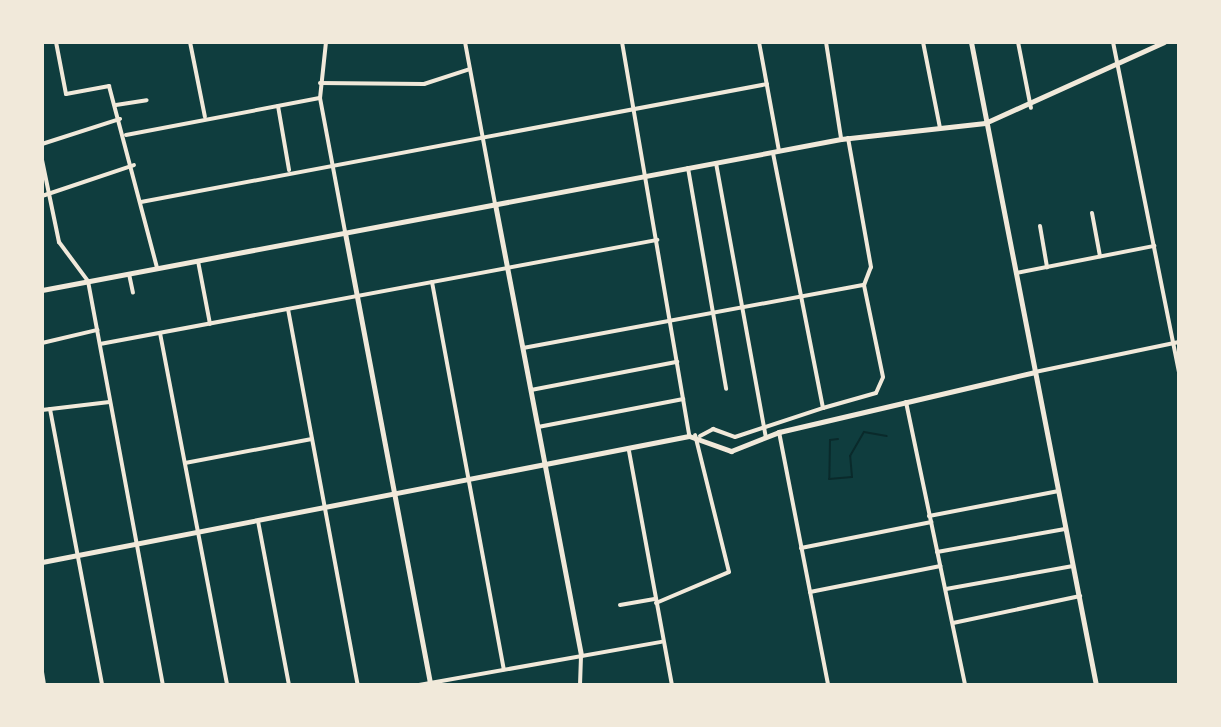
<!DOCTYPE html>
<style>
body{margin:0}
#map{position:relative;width:1221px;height:727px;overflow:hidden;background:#0f3d3e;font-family:Quicksand,sans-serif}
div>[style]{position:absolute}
.stream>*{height:2px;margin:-1px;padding:0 1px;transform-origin:1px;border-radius:1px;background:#0a2a2b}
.minor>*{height:4px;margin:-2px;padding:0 2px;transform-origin:2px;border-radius:2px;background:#f1e9da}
.tertiary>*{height:5px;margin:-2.5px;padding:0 2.5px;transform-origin:2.5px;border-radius:2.5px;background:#f1e9da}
span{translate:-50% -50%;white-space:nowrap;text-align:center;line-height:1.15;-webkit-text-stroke:6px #f1e9da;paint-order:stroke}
.frame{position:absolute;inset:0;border:44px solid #f1e9da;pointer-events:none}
</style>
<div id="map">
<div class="stream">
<div style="left:838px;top:439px;width:8px;rotate:173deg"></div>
<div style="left:830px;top:440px;width:39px;rotate:91deg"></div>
<div style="left:829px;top:479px;width:23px;rotate:-5deg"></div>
<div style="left:852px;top:477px;width:21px;rotate:-95deg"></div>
<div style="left:850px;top:456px;width:28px;rotate:-60deg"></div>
<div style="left:864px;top:432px;width:23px;rotate:10deg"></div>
</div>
<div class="minor">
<div style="left:56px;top:42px;width:53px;rotate:79.1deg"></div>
<div style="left:66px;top:94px;width:44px;rotate:-10.5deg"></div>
<div style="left:109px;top:86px;width:188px;rotate:75.2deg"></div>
<div style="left:190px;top:42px;width:76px;rotate:78.7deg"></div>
<div style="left:326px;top:42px;width:56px;rotate:96.1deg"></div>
<div style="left:320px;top:98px;width:136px;rotate:79.4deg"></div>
<div style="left:465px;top:42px;width:165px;rotate:79.5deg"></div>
<div style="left:599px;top:42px;width:9px"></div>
<div style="left:622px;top:42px;width:400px;rotate:80.3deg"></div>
<div style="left:759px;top:42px;width:111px;rotate:79.6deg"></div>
<div style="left:826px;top:42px;width:97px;rotate:81.1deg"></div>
<div style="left:923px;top:42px;width:88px;rotate:78.8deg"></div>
<div style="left:1018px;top:42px;width:67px;rotate:78.9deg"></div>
<div style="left:1113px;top:42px;width:337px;rotate:78.7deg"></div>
<div style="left:320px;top:83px;width:104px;rotate:0.6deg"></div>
<div style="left:424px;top:84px;width:48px;rotate:-18.1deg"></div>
<div style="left:116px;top:105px;width:31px;rotate:-9deg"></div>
<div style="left:278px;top:106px;width:65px;rotate:80.2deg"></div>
<div style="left:126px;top:135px;width:197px;rotate:-10.8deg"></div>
<div style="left:42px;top:144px;width:82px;rotate:-17.8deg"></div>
<div style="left:42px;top:160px;width:84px;rotate:78.3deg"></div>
<div style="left:59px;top:242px;width:49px;rotate:53.4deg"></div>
<div style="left:88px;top:281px;width:411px;rotate:79.5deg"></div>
<div style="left:716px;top:163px;width:279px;rotate:79.7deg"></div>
<div style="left:688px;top:168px;width:224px;rotate:80.2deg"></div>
<div style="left:42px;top:196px;width:97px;rotate:-18.6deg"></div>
<div style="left:141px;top:202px;width:637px;rotate:-10.67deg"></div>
<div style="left:1092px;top:213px;width:44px;rotate:79.5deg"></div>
<div style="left:1040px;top:226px;width:42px;rotate:80.3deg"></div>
<div style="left:198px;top:261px;width:64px;rotate:79.2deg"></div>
<div style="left:1016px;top:273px;width:141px;rotate:-11.1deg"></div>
<div style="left:129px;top:274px;width:19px;rotate:78deg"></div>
<div style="left:432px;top:282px;width:394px;rotate:79.5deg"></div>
<div style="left:288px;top:309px;width:382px;rotate:79.5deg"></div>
<div style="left:160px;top:333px;width:358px;rotate:79.2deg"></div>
<div style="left:42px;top:343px;width:57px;rotate:-13.3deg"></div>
<div style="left:100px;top:344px;width:567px;rotate:-10.58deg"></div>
<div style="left:523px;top:348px;width:347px;rotate:-10.5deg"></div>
<div style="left:1035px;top:372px;width:147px;rotate:-11.8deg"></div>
<div style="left:531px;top:390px;width:149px;rotate:-10.9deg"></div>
<div style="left:906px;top:402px;width:289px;rotate:78.2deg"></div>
<div style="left:823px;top:408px;width:55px;rotate:-15.8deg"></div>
<div style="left:876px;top:393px;width:17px;rotate:-66deg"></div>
<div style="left:883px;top:377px;width:94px;rotate:-101.7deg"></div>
<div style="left:864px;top:285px;width:19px;rotate:-69deg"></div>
<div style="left:871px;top:267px;width:131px;rotate:-100.1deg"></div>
<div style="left:50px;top:409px;width:281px;rotate:79.3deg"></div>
<div style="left:42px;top:410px;width:68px;rotate:-6.7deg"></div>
<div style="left:538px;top:427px;width:148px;rotate:-10.9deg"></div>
<div style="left:779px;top:432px;width:258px;rotate:79deg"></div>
<div style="left:700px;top:436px;width:15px;rotate:-28deg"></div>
<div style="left:713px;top:429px;width:23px;rotate:20deg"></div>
<div style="left:735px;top:437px;width:93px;rotate:-18.2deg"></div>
<div style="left:823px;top:408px;width:260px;rotate:-101.1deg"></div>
<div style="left:629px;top:451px;width:238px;rotate:79.6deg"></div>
<div style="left:185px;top:463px;width:129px;rotate:-10.7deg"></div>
<div style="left:929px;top:516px;width:132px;rotate:-10.9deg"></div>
<div style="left:258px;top:521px;width:167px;rotate:79.3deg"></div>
<div style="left:801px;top:548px;width:133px;rotate:-11.3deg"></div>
<div style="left:937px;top:552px;width:130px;rotate:-10.2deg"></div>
<div style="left:946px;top:589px;width:129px;rotate:-10.3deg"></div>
<div style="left:810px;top:592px;width:133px;rotate:-11.3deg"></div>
<div style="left:656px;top:603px;width:79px;rotate:-23deg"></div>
<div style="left:729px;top:572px;width:141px;rotate:-103.9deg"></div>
<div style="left:620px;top:605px;width:35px;rotate:-10deg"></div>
<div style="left:953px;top:623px;width:130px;rotate:-12deg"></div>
<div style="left:42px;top:672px;width:13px;rotate:81deg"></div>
<div style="left:419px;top:685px;width:246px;rotate:-10.1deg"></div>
<div style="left:580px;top:685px;width:30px;rotate:-88deg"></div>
</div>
<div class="tertiary">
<div style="left:971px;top:42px;width:655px;rotate:79deg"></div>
<div style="left:495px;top:204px;width:459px;rotate:79.2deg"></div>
<div style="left:345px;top:233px;width:460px;rotate:79.3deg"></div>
<div style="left:42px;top:290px;width:813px;rotate:-10.7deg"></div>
<div style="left:841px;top:139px;width:145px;rotate:-6.3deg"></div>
<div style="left:985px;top:123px;width:196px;rotate:-24.3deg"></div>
<div style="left:42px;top:562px;width:659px;rotate:-11.02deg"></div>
<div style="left:689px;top:436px;width:45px;rotate:19.7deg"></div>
<div style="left:731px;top:451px;width:52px;rotate:-21.6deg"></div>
<div style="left:779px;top:432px;width:263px;rotate:-13.2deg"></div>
</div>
<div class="frame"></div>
</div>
